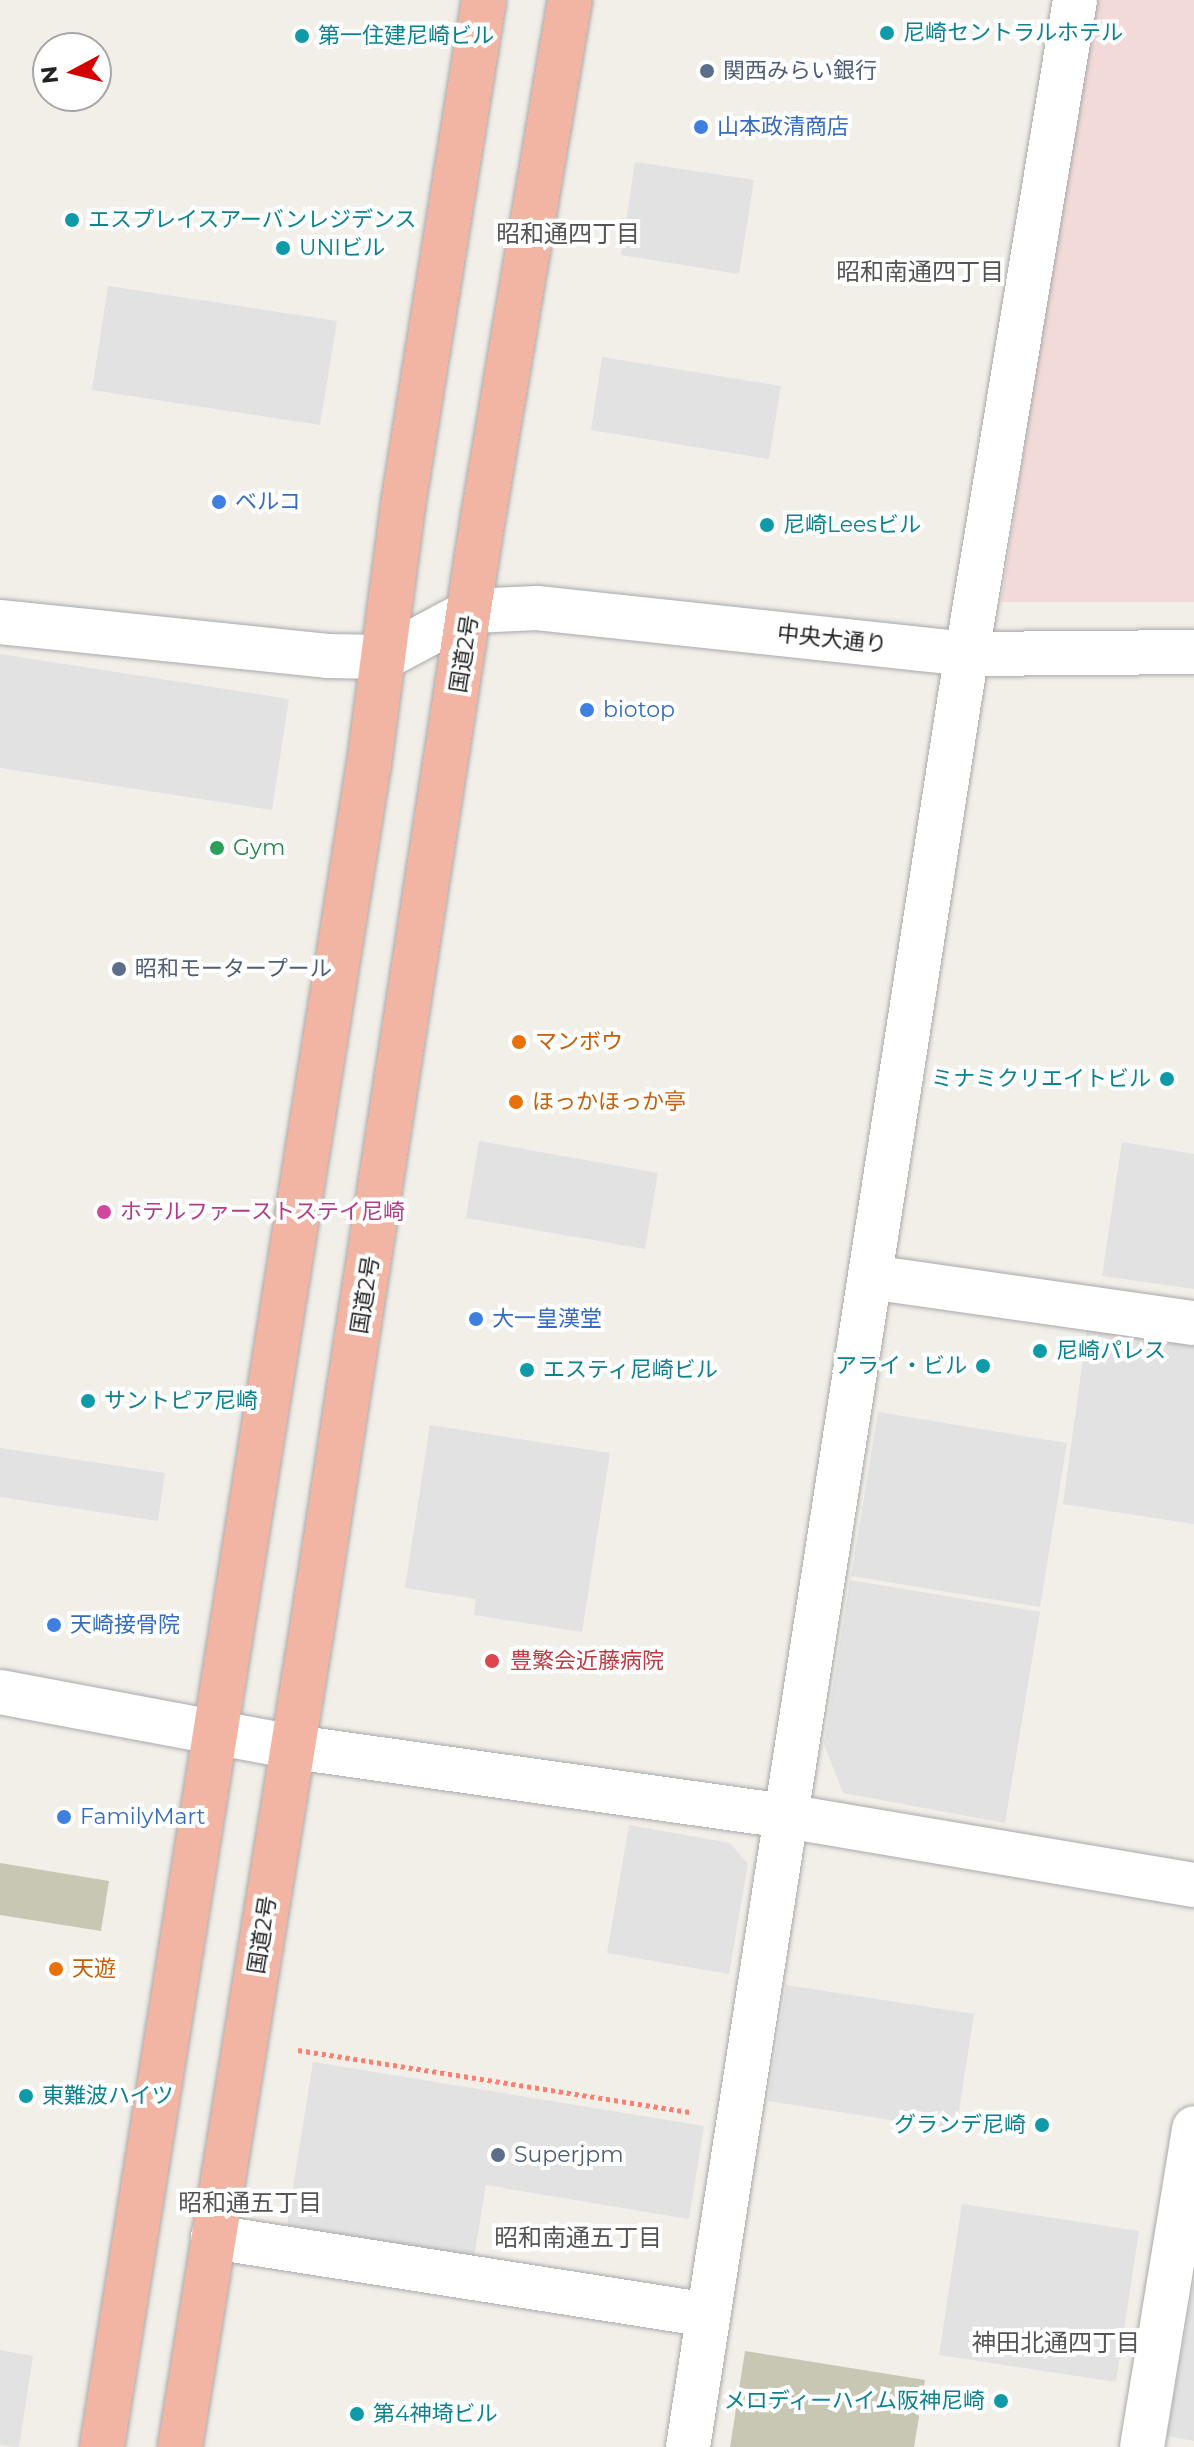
<!DOCTYPE html>
<meta charset="utf-8">
<style>
body{margin:0}
#map{position:relative;width:1194px;height:2447px;overflow:hidden;background:#f2efe9;font-family:Montserrat,"Noto Sans JP",sans-serif}
div>[style]{position:absolute}
.commercial>*{inset:0;background:#f2dad9}
.construction>*{inset:0;background:#c7c7b4}
.parking>*{inset:0;background:#e2e2e2}
.path>*{height:5px;margin-top:-2.5px;transform-origin:0;background:repeating-linear-gradient(90deg,#fa8072 0 4px,transparent 0 8px)}
.roads{filter:drop-shadow(0 0 2px #a9a9a9) drop-shadow(0 0 2px #a9a9a9)}
.minor>*{height:44px;margin:-22px;padding:0 22px;transform-origin:22px;border-radius:22px;background:#fff}
.trunk>*{height:44px;margin:-22px;padding:0 22px;transform-origin:22px;border-radius:22px;background:#f2b4a3}
.dots>*{width:22px;height:22px;translate:-50% -50%;box-sizing:border-box;border:4px solid #fff;border-radius:50%}
span{translate:-50% -50%;white-space:nowrap;text-align:center;line-height:1.15;-webkit-text-stroke:8px #fff;paint-order:stroke}
.culture-label{font-size:22px;color:#0d838f}
.left{translate:0 -50%;text-align:left}
.right{translate:-100% -50%;text-align:right}
.service-label{font-size:22px;color:#4e5e75}
.shop-label{font-size:22px;color:#366cbe}
.street-label{font-size:22px;color:#222}
.leisure-label{font-size:22px;color:#27864d}
.food-label{font-size:22px;color:#c56008}
.hotel-label{font-size:22px;color:#b23c85}
.health-label{font-size:22px;color:#be3a42}
.neighbourhood-label{font-size:24px;color:#555}
.north{position:absolute;left:32px;top:32px;width:80px;height:80px;box-sizing:border-box;background:#fff;border:2px solid #a7a7a7;border-radius:50%;rotate:263deg;font-size:22px;font-weight:700;line-height:32px;text-align:center;color:#222}
.north::after{content:'';display:block;margin:auto;width:28px;height:36px;background:#d40000;clip-path:polygon(50% 0,100% 100%,50% 72%,0 100%)}
</style>
<div id="map">
<div class="commercial">
<div style="clip-path:polygon(1093px 0,1194px 0,1194px 602px,1001px 602px)"></div>
</div>
<div class="construction">
<div style="clip-path:polygon(0 1863px,109px 1881px,101px 1931px,0 1915px)"></div>
<div style="clip-path:polygon(745px 2351px,925px 2380px,914px 2447px,730px 2447px)"></div>
</div>
<div class="parking">
<div style="clip-path:polygon(635px 162px,754px 180px,739px 274px,621px 255px)"></div>
<div style="clip-path:polygon(108px 286px,337px 321px,320px 425px,92px 390px)"></div>
<div style="clip-path:polygon(602px 357px,781px 386px,769px 459px,591px 430px)"></div>
<div style="clip-path:polygon(0 654px,289px 699px,272px 810px,0 768px)"></div>
<div style="clip-path:polygon(479px 1141px,658px 1173px,645px 1249px,466px 1218px)"></div>
<div style="clip-path:polygon(1122px 1142px,1194px 1154px,1194px 1289px,1102px 1276px)"></div>
<div style="clip-path:polygon(1087px 1329px,1194px 1344px,1194px 1524px,1063px 1504px)"></div>
<div style="clip-path:polygon(878px 1412px,1067px 1443px,1040px 1607px,851px 1576px)"></div>
<div style="clip-path:polygon(430px 1425px,610px 1453px,582px 1632px,474px 1615px,476px 1599px,405px 1588px)"></div>
<div style="clip-path:polygon(0 1448px,165px 1473px,158px 1521px,0 1497px)"></div>
<div style="clip-path:polygon(850px 1580px,1040px 1612px,1005px 1823px,843px 1793px,824px 1744px)"></div>
<div style="clip-path:polygon(629px 1825px,730px 1843px,748px 1864px,729px 1974px,607px 1953px)"></div>
<div style="clip-path:polygon(786px 1985px,974px 2014px,956px 2130px,768px 2101px)"></div>
<div style="clip-path:polygon(313px 2062px,704px 2126px,689px 2219px,486px 2185px,474px 2257px,287px 2225px)"></div>
<div style="clip-path:polygon(962px 2204px,1139px 2231px,1116px 2382px,939px 2355px)"></div>
<div style="clip-path:polygon(1194px 2281px,1194px 2441px,1167px 2436px)"></div>
<div style="clip-path:polygon(0 2350px,33px 2356px,19px 2447px,0 2445px)"></div>
</div>
<div class="path">
<div style="left:298px;top:2050px;width:398px;rotate:9deg"></div>
</div>
<div class="roads">
<div class="minor">
<div style="left:0;top:622px;width:329px;rotate:5.9deg"></div>
<div style="left:327px;top:656px;width:58px;rotate:1deg"></div>
<div style="left:385px;top:657px;width:98px;rotate:-28.1deg"></div>
<div style="left:471px;top:611px;width:66px;rotate:-2.6deg"></div>
<div style="left:537px;top:608px;width:432px;rotate:6.1deg"></div>
<div style="left:967px;top:654px;width:227px;rotate:-0.5deg"></div>
<div style="left:870px;top:1277px;width:327px;rotate:8.1deg"></div>
<div style="left:0;top:1692px;width:299px;rotate:10.6deg"></div>
<div style="left:294px;top:1747px;width:497px;rotate:8deg"></div>
<div style="left:786px;top:1816px;width:414px;rotate:9.6deg"></div>
<div style="left:213px;top:2237px;width:501px;rotate:8.95deg"></div>
<div style="left:688px;top:2447px;width:1772px;rotate:-81.17deg"></div>
<div style="left:960px;top:696px;width:705px;rotate:-80.62deg"></div>
<div style="left:1142px;top:2447px;width:323px;rotate:-80.7deg"></div>
</div>
<div class="trunk">
<div style="left:102px;top:2447px;width:1704px;rotate:-80.99deg"></div>
<div style="left:369px;top:764px;width:261px;rotate:-82.5deg"></div>
<div style="left:403px;top:505px;width:511px;rotate:-80.89deg"></div>
<div style="left:180px;top:2447px;width:822px;rotate:-80.84deg"></div>
<div style="left:311px;top:1635px;width:1130px;rotate:-81.25deg"></div>
<div style="left:483px;top:518px;width:525px;rotate:-80.47deg"></div>
</div>
</div>
<div class="dots">
<div style="left:887px;top:33px;background:#0f9aa8"></div>
<div style="left:302px;top:36px;background:#0f9aa8"></div>
<div style="left:707px;top:71px;background:#5c6f8a"></div>
<div style="left:701px;top:127px;background:#3f7fe0"></div>
<div style="left:72px;top:220px;background:#0f9aa8"></div>
<div style="left:283px;top:248px;background:#0f9aa8"></div>
<div style="left:219px;top:502px;background:#3f7fe0"></div>
<div style="left:767px;top:525px;background:#0f9aa8"></div>
<div style="left:587px;top:710px;background:#3f7fe0"></div>
<div style="left:217px;top:848px;background:#2e9e5b"></div>
<div style="left:119px;top:969px;background:#5c6f8a"></div>
<div style="left:519px;top:1042px;background:#e8710a"></div>
<div style="left:1167px;top:1079px;background:#0f9aa8"></div>
<div style="left:516px;top:1102px;background:#e8710a"></div>
<div style="left:104px;top:1212px;background:#d1479c"></div>
<div style="left:476px;top:1319px;background:#3f7fe0"></div>
<div style="left:1040px;top:1351px;background:#0f9aa8"></div>
<div style="left:983px;top:1366px;background:#0f9aa8"></div>
<div style="left:527px;top:1370px;background:#0f9aa8"></div>
<div style="left:88px;top:1401px;background:#0f9aa8"></div>
<div style="left:54px;top:1625px;background:#3f7fe0"></div>
<div style="left:492px;top:1661px;background:#e0444e"></div>
<div style="left:64px;top:1817px;background:#3f7fe0"></div>
<div style="left:56px;top:1969px;background:#e8710a"></div>
<div style="left:26px;top:2096px;background:#0f9aa8"></div>
<div style="left:1042px;top:2125px;background:#0f9aa8"></div>
<div style="left:498px;top:2155px;background:#5c6f8a"></div>
<div style="left:1001px;top:2401px;background:#0f9aa8"></div>
<div style="left:357px;top:2414px;background:#0f9aa8"></div>
</div>
<div class="culture-label">
<span class="left" style="left:903px;top:33px">尼崎セントラルホテル</span>
<span class="left" style="left:318px;top:36px">第一住建尼崎ビル</span>
<span class="left" style="left:88px;top:220px">エスプレイスアーバンレジデンス</span>
<span class="left" style="left:299px;top:248px">UNIビル</span>
<span class="left" style="left:783px;top:525px">尼崎Leesビル</span>
<span class="right" style="left:1151px;top:1079px">ミナミクリエイトビル</span>
<span class="left" style="left:1056px;top:1351px">尼崎パレス</span>
<span class="right" style="left:967px;top:1366px">アライ・ビル</span>
<span class="left" style="left:543px;top:1370px">エスティ尼崎ビル</span>
<span class="left" style="left:104px;top:1401px">サントピア尼崎</span>
<span class="left" style="left:42px;top:2096px">東難波ハイツ</span>
<span class="right" style="left:1026px;top:2125px">グランデ尼崎</span>
<span class="right" style="left:985px;top:2401px">メロディーハイム阪神尼崎</span>
<span class="left" style="left:373px;top:2414px">第4神埼ビル</span>
</div>
<div class="service-label">
<span class="left" style="left:723px;top:71px">関西みらい銀行</span>
<span class="left" style="left:135px;top:969px">昭和モータープール</span>
<span class="left" style="left:514px;top:2155px">Superjpm</span>
</div>
<div class="shop-label">
<span class="left" style="left:717px;top:127px">山本政清商店</span>
<span class="left" style="left:235px;top:502px">ベルコ</span>
<span class="left" style="left:603px;top:710px">biotop</span>
<span class="left" style="left:492px;top:1319px">大一皇漢堂</span>
<span class="left" style="left:70px;top:1625px">天崎接骨院</span>
<span class="left" style="left:80px;top:1817px">FamilyMart</span>
</div>
<div class="street-label">
<span style="left:832px;top:639px;rotate:6deg">中央大通り</span>
<span style="left:464px;top:654px;rotate:-81deg">国道2号</span>
<span style="left:365px;top:1295px;rotate:-81deg">国道2号</span>
<span style="left:262px;top:1935px;rotate:-81deg">国道2号</span>
</div>
<div class="leisure-label">
<span class="left" style="left:233px;top:848px">Gym</span>
</div>
<div class="food-label">
<span class="left" style="left:535px;top:1042px">マンボウ</span>
<span class="left" style="left:532px;top:1102px">ほっかほっか亭</span>
<span class="left" style="left:72px;top:1969px">天遊</span>
</div>
<div class="hotel-label">
<span class="left" style="left:120px;top:1212px">ホテルファーストステイ尼崎</span>
</div>
<div class="health-label">
<span class="left" style="left:510px;top:1661px">豊繁会近藤病院</span>
</div>
<div class="neighbourhood-label">
<span style="left:568px;top:234px">昭和通四丁目</span>
<span style="left:920px;top:272px">昭和南通四丁目</span>
<span style="left:250px;top:2203px">昭和通五丁目</span>
<span style="left:578px;top:2238px">昭和南通五丁目</span>
<span style="left:1056px;top:2343px">神田北通四丁目</span>
</div>
<div class="north">N</div>
</div>
